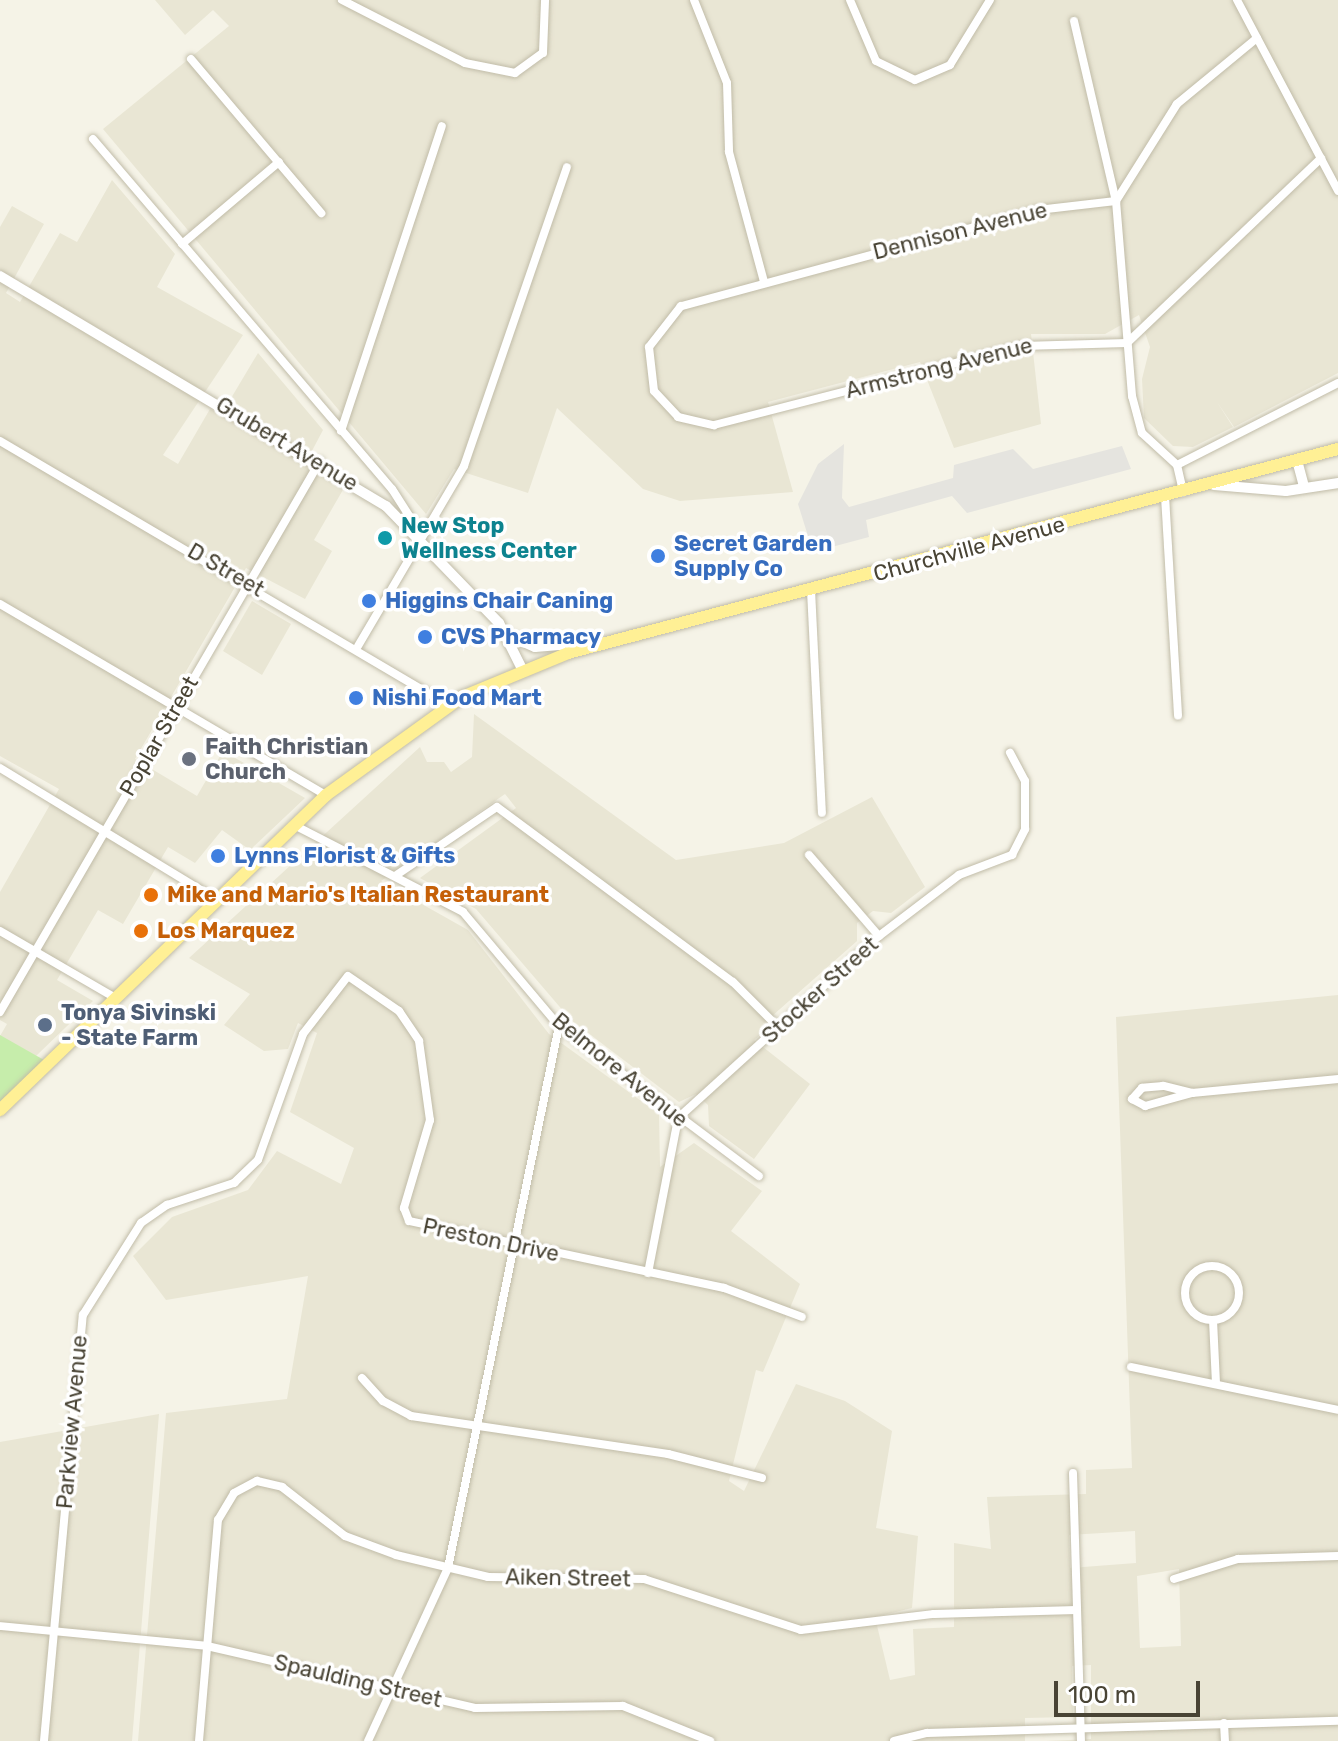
<!DOCTYPE html>
<style>
body{margin:0}
#map{position:relative;width:1338px;height:1741px;overflow:hidden;background:#f5f3e7;font-family:Rubik,sans-serif}
div>[style]{position:absolute}
.residential>*{inset:0;background:#e9e6d4}
.green>*{inset:0;background:#c6edab}
.parking>*{inset:0;background:#e5e4df}
.roads{filter:drop-shadow(0 0 2px #c1bca8) drop-shadow(0 0 2px #c1bca8)}
.minor>*{height:8px;margin:-4px;padding:0 4px;transform-origin:4px;border-radius:4px;background:#fff}
.minor>.ring{margin:-4px;padding:0;box-sizing:content-box;background:none;border:8px solid #fff;border-radius:50%}
.tertiary>*{height:10px;margin:-5px;padding:0 5px;transform-origin:5px;border-radius:5px;background:#fff}
.primary>*{height:12px;margin:-6px;padding:0 6px;transform-origin:6px;border-radius:6px;background:#fff095}
.dots>*{width:22px;height:22px;translate:-50% -50%;box-sizing:border-box;border:4px solid #fff;border-radius:50%}
span{translate:-50% -50%;white-space:nowrap;text-align:center;line-height:1.15;-webkit-text-stroke:7px #fff;paint-order:stroke}
.street-label{font-size:22px;color:#494435}
.culture-label{font-size:22px;color:#0d838f;font-weight:700}
.left{translate:0 -50%;text-align:left}
.shop-label{font-size:22px;color:#366cbe;font-weight:700}
.worship-label{font-size:22px;color:#5b616d;font-weight:700}
.food-label{font-size:22px;color:#c56008;font-weight:700}
.service-label{font-size:22px;color:#4e5e75;font-weight:700}
.scale{position:absolute;left:1054px;top:1681px;width:146px;height:36px;box-sizing:border-box;border:4px solid #494435;border-top:0;padding-left:10px;font-size:24px;line-height:28px;white-space:nowrap;color:#494435;-webkit-text-stroke:6px #fff;paint-order:stroke}
</style>
<div id="map">
<div class="residential">
<div style="clip-path:polygon(155px 0,1338px 0,1338px 373px,1234px 427px,1217px 402px,1233px 427px,1193px 447px,1173px 446px,1144px 418px,1142px 379px,1150px 347px,1139px 315px,1105px 334px,1031px 334px,1041px 424px,954px 448px,920px 362px,768px 402px,793px 492px,680px 501px,643px 489px,557px 408px,528px 493px,454px 469px,426px 514px,103px 129px,229px 26px,213px 10px,185px 35px)"></div>
<div style="clip-path:polygon(112px 180px,175px 254px,157px 287px,243px 335px,163px 455px,178px 464px,210px 409px,221px 415px,258px 353px,323px 430px,305px 464px,344px 488px,314px 540px,332px 551px,305px 599px,246px 568px,135px 759px,197px 796px,223px 751px,305px 798px,250px 850px,222px 830px,195px 863px,168px 847px,123px 924px,98px 910px,57px 980px,93px 1001px,36px 1056px,0 1036px,7px 1024px,0 1020px,0 892px,59px 789px,0 756px,0 227px,12px 206px,44px 224px,6px 293px,20px 302px,60px 233px,77px 242px)"></div>
<div style="clip-path:polygon(252px 601px,291px 624px,262px 675px,223px 651px)"></div>
<div style="clip-path:polygon(evenodd,474px 714px,676px 860px,784px 843px,872px 797px,925px 887px,891px 913px,873px 911px,857px 923px,857px 941px,763px 1024px,768px 1028px,754px 1040px,810px 1084px,754px 1159px,709px 1126px,708px 1105px,696px 1094px,679px 1102px,571px 1020px,476px 909px,420px 878px,516px 808px,505px 794px,381px 881px,468px 930px,549px 1034px,659px 1114px,660px 1167px,694px 1143px,762px 1191px,731px 1231px,800px 1284px,763px 1372px,756px 1370px,729px 1481px,744px 1491px,796px 1384px,845px 1401px,892px 1431px,876px 1528px,918px 1536px,912px 1608px,875px 1617px,890px 1680px,915px 1675px,913px 1629px,954px 1627px,954px 1543px,991px 1549px,987px 1497px,1086px 1494px,1086px 1470px,1132px 1468px,1116px 1017px,1338px 995px,1338px 1741px,1046px 1741px,1091px 1739px,1091px 1665px,1072px 1666px,1073px 1717px,1025px 1718px,1025px 1741px,138px 1741px,166px 1413px,287px 1399px,308px 1276px,166px 1300px,133px 1256px,172px 1217px,248px 1190px,277px 1151px,341px 1184px,354px 1148px,290px 1112px,317px 1033px,298px 1023px,288px 1049px,264px 1051px,224px 1025px,250px 994px,189px 958px,420px 747px,427px 762px,444px 762px,451px 772px,472px 757px,474px 714px,1135px 1531px,1136px 1563px,1070px 1568px,1069px 1535px,1135px 1531px,474px 714px,1179px 1569px,1181px 1646px,1140px 1648px,1137px 1576px,1179px 1569px)"></div>
<div style="clip-path:polygon(159px 1414px,132px 1741px,0 1741px,0 1442px)"></div>
</div>
<div class="green">
<div style="clip-path:polygon(0 1035px,44px 1060px,0 1103px)"></div>
</div>
<div class="parking">
<div style="clip-path:polygon(844px 444px,842px 498px,849px 507px,953px 478px,954px 465px,1013px 449px,1033px 469px,1122px 446px,1131px 469px,967px 513px,952px 496px,866px 520px,869px 537px,813px 552px,798px 504px,818px 464px)"></div>
</div>
<div class="roads">
<div class="minor">
<div style="left:342px;top:0;width:138px;rotate:27.1deg"></div>
<div style="left:465px;top:63px;width:51px;rotate:11.3deg"></div>
<div style="left:515px;top:73px;width:34px;rotate:-36deg"></div>
<div style="left:543px;top:53px;width:53px;rotate:-87.8deg"></div>
<div style="left:694px;top:0;width:89px;rotate:68.3deg"></div>
<div style="left:727px;top:83px;width:69px;rotate:88.3deg"></div>
<div style="left:729px;top:152px;width:135px;rotate:74.9deg"></div>
<div style="left:850px;top:0;width:66px;rotate:66.9deg"></div>
<div style="left:876px;top:61px;width:43px;rotate:26deg"></div>
<div style="left:915px;top:80px;width:38px;rotate:-23deg"></div>
<div style="left:950px;top:65px;width:76px;rotate:-58.4deg"></div>
<div style="left:1237px;top:0;width:216px;rotate:62.1deg"></div>
<div style="left:1074px;top:21px;width:185px;rotate:76.9deg"></div>
<div style="left:1116px;top:201px;width:196px;rotate:85.3deg"></div>
<div style="left:1132px;top:396px;width:38px;rotate:75deg"></div>
<div style="left:1142px;top:433px;width:47px;rotate:42.4deg"></div>
<div style="left:1177px;top:465px;width:28px;rotate:77deg"></div>
<div style="left:1257px;top:38px;width:104px;rotate:140.5deg"></div>
<div style="left:1177px;top:104px;width:115px;rotate:122.2deg"></div>
<div style="left:1116px;top:201px;width:79px;rotate:173.4deg"></div>
<div style="left:1038px;top:210px;width:370px;rotate:164.9deg"></div>
<div style="left:681px;top:306px;width:52px;rotate:128deg"></div>
<div style="left:649px;top:347px;width:44px;rotate:83.5deg"></div>
<div style="left:654px;top:391px;width:35px;rotate:47deg"></div>
<div style="left:678px;top:417px;width:37px;rotate:13deg"></div>
<div style="left:714px;top:425px;width:318px;rotate:-14.4deg"></div>
<div style="left:1022px;top:346px;width:105px;rotate:-1.6deg"></div>
<div style="left:1127px;top:343px;width:268px;rotate:-43.6deg"></div>
<div style="left:191px;top:59px;width:202px;rotate:49.8deg"></div>
<div style="left:93px;top:139px;width:460px;rotate:49.5deg"></div>
<div style="left:392px;top:489px;width:56px;rotate:57.4deg"></div>
<div style="left:182px;top:244px;width:127px;rotate:-40.2deg"></div>
<div style="left:341px;top:431px;width:321px;rotate:-71.7deg"></div>
<div style="left:0;top:441px;width:520px;rotate:30.51deg"></div>
<div style="left:1177px;top:465px;width:181px;rotate:-27deg"></div>
<div style="left:1165px;top:496px;width:220px;rotate:86.6deg"></div>
<div style="left:811px;top:590px;width:223px;rotate:87.2deg"></div>
<div style="left:0;top:604px;width:378px;rotate:30.4deg"></div>
<div style="left:358px;top:646px;width:209px;rotate:-59.5deg"></div>
<div style="left:464px;top:466px;width:316px;rotate:-71deg"></div>
<div style="left:0;top:768px;width:254px;rotate:31.3deg"></div>
<div style="left:294px;top:825px;width:190px;rotate:27.2deg"></div>
<div style="left:463px;top:912px;width:149px;rotate:49.9deg"></div>
<div style="left:559px;top:1026px;width:250px;rotate:36.9deg"></div>
<div style="left:809px;top:855px;width:107px;rotate:49.2deg"></div>
<div style="left:395px;top:876px;width:123px;rotate:-34.1deg"></div>
<div style="left:497px;top:807px;width:294px;rotate:36.6deg"></div>
<div style="left:733px;top:982px;width:65px;rotate:45deg"></div>
<div style="left:0;top:931px;width:132px;rotate:30.1deg"></div>
<div style="left:0;top:1012px;width:637px;rotate:-59.85deg"></div>
<div style="left:1192px;top:1093px;width:30px;rotate:-166deg"></div>
<div style="left:1163px;top:1086px;width:21px;rotate:175deg"></div>
<div style="left:1142px;top:1088px;width:15px;rotate:132deg"></div>
<div style="left:1132px;top:1099px;width:15px;rotate:28deg"></div>
<div style="left:1145px;top:1106px;width:49px;rotate:-15.5deg"></div>
<div style="left:1192px;top:1093px;width:147px;rotate:-5.5deg"></div>
<div class="ring" style="left:1185px;top:1266px;width:46px;height:46px"></div>
<div style="left:648px;top:1273px;width:158px;rotate:-79deg"></div>
<div style="left:678px;top:1118px;width:271px;rotate:-42.2deg"></div>
<div style="left:879px;top:936px;width:101px;rotate:-37.3deg"></div>
<div style="left:959px;top:875px;width:57px;rotate:-20.7deg"></div>
<div style="left:1012px;top:855px;width:29px;rotate:-63deg"></div>
<div style="left:1025px;top:829px;width:48px;rotate:-90deg"></div>
<div style="left:1025px;top:781px;width:32px;rotate:-118deg"></div>
<div style="left:1213px;top:1320px;width:64px;rotate:87.3deg"></div>
<div style="left:1131px;top:1367px;width:211px;rotate:11.7deg"></div>
<div style="left:362px;top:1378px;width:31px;rotate:48deg"></div>
<div style="left:383px;top:1401px;width:32px;rotate:28deg"></div>
<div style="left:411px;top:1416px;width:260px;rotate:8.4deg"></div>
<div style="left:668px;top:1454px;width:97px;rotate:14.3deg"></div>
<div style="left:1073px;top:1473px;width:268px;rotate:88.3deg"></div>
<div style="left:1174px;top:1579px;width:67px;rotate:-17.4deg"></div>
<div style="left:1238px;top:1559px;width:100px;rotate:-1.7deg"></div>
<div style="left:0;top:1626px;width:208px;rotate:5.5deg"></div>
<div style="left:207px;top:1646px;width:275px;rotate:13deg"></div>
<div style="left:475px;top:1708px;width:148px;rotate:-0.8deg"></div>
<div style="left:623px;top:1706px;width:94px;rotate:21.9deg"></div>
<div style="left:1224px;top:1723px;width:18px;rotate:87deg"></div>
<div style="left:44px;top:1741px;width:428px;rotate:-84.8deg"></div>
<div style="left:83px;top:1315px;width:109px;rotate:-57.8deg"></div>
<div style="left:141px;top:1223px;width:32px;rotate:-35deg"></div>
<div style="left:167px;top:1205px;width:71px;rotate:-18.2deg"></div>
<div style="left:234px;top:1183px;width:33px;rotate:-44deg"></div>
<div style="left:258px;top:1160px;width:134px;rotate:-70.3deg"></div>
<div style="left:303px;top:1034px;width:73px;rotate:-52.2deg"></div>
<div style="left:348px;top:976px;width:62px;rotate:34.5deg"></div>
<div style="left:399px;top:1011px;width:36px;rotate:56deg"></div>
<div style="left:419px;top:1041px;width:80px;rotate:82.1deg"></div>
<div style="left:430px;top:1120px;width:92px;rotate:106.5deg"></div>
<div style="left:404px;top:1208px;width:14px;rotate:69deg"></div>
<div style="left:409px;top:1221px;width:322px;rotate:12deg"></div>
<div style="left:724px;top:1288px;width:83px;rotate:20.4deg"></div>
<div style="left:199px;top:1741px;width:222px;rotate:-85.1deg"></div>
<div style="left:218px;top:1520px;width:31px;rotate:-59deg"></div>
<div style="left:234px;top:1493px;width:26px;rotate:-28deg"></div>
<div style="left:257px;top:1481px;width:26px;rotate:13deg"></div>
<div style="left:282px;top:1487px;width:80px;rotate:37.9deg"></div>
<div style="left:345px;top:1536px;width:54px;rotate:20.4deg"></div>
<div style="left:396px;top:1555px;width:95px;rotate:13.4deg"></div>
<div style="left:488px;top:1577px;width:156px;rotate:0.7deg"></div>
<div style="left:644px;top:1579px;width:165px;rotate:18deg"></div>
<div style="left:801px;top:1630px;width:134px;rotate:-6.9deg"></div>
<div style="left:934px;top:1614px;width:143px;rotate:-1.6deg"></div>
<div style="left:368px;top:1741px;width:191px;rotate:-65.2deg"></div>
<div style="left:448px;top:1568px;width:553px;rotate:-78.43deg"></div>
<div style="left:894px;top:1741px;width:34px;rotate:-14deg"></div>
<div style="left:927px;top:1733px;width:411px;rotate:-1.7deg"></div>
</div>
<div class="tertiary">
<div style="left:0;top:276px;width:449px;rotate:30.8deg"></div>
<div style="left:386px;top:506px;width:163px;rotate:46deg"></div>
<div style="left:499px;top:623px;width:51px;rotate:63.4deg"></div>
<div style="left:1298px;top:464px;width:23px;rotate:75deg"></div>
<div style="left:1214px;top:485px;width:72px;rotate:4.8deg"></div>
<div style="left:1286px;top:491px;width:53px;rotate:-8.7deg"></div>
<div style="left:510px;top:636px;width:27px;rotate:24deg"></div>
<div style="left:535px;top:647px;width:60px;rotate:-4.8deg"></div>
</div>
<div class="primary">
<div style="left:0;top:1110px;width:453px;rotate:-44deg"></div>
<div style="left:326px;top:795px;width:168px;rotate:-35.8deg"></div>
<div style="left:462px;top:697px;width:115px;rotate:-22.5deg"></div>
<div style="left:568px;top:653px;width:797px;rotate:-14.84deg"></div>
</div>
</div>
<div class="dots">
<div style="left:385px;top:538px;background:#0f9aa8"></div>
<div style="left:658px;top:556px;background:#3f7fe0"></div>
<div style="left:369px;top:601px;background:#3f7fe0"></div>
<div style="left:425px;top:637px;background:#3f7fe0"></div>
<div style="left:356px;top:698px;background:#3f7fe0"></div>
<div style="left:189px;top:759px;background:#6b7280"></div>
<div style="left:218px;top:856px;background:#3f7fe0"></div>
<div style="left:151px;top:895px;background:#e8710a"></div>
<div style="left:141px;top:931px;background:#e8710a"></div>
<div style="left:45px;top:1025px;background:#5c6f8a"></div>
</div>
<div class="street-label">
<span style="left:960px;top:231px;rotate:-14deg">Dennison Avenue</span>
<span style="left:939px;top:368px;rotate:-14deg">Armstrong Avenue</span>
<span style="left:287px;top:444px;rotate:31deg">Grubert Avenue</span>
<span style="left:969px;top:549px;rotate:-15deg">Churchville Avenue</span>
<span style="left:226px;top:570px;rotate:30deg">D Street</span>
<span style="left:159px;top:736px;rotate:-60deg">Poplar Street</span>
<span style="left:820px;top:990px;rotate:-42deg">Stocker Street</span>
<span style="left:620px;top:1070px;rotate:39deg">Belmore Avenue</span>
<span style="left:491px;top:1240px;rotate:12deg">Preston Drive</span>
<span style="left:72px;top:1422px;rotate:-85deg">Parkview Avenue</span>
<span style="left:568px;top:1578px;rotate:1deg">Aiken Street</span>
<span style="left:358px;top:1681px;rotate:13deg">Spaulding Street</span>
</div>
<div class="culture-label">
<span class="left" style="left:401px;top:538px">New Stop<br>Wellness Center</span>
</div>
<div class="shop-label">
<span class="left" style="left:674px;top:556px">Secret Garden<br>Supply Co</span>
<span class="left" style="left:385px;top:601px">Higgins Chair Caning</span>
<span class="left" style="left:441px;top:637px">CVS Pharmacy</span>
<span class="left" style="left:372px;top:698px">Nishi Food Mart</span>
<span class="left" style="left:234px;top:856px">Lynns Florist &amp; Gifts</span>
</div>
<div class="worship-label">
<span class="left" style="left:205px;top:759px">Faith Christian<br>Church</span>
</div>
<div class="food-label">
<span class="left" style="left:167px;top:895px">Mike and Mario's Italian Restaurant</span>
<span class="left" style="left:157px;top:931px">Los Marquez</span>
</div>
<div class="service-label">
<span class="left" style="left:61px;top:1025px">Tonya Sivinski<br>- State Farm</span>
</div>
<div class="scale">100 m</div>
</div>
